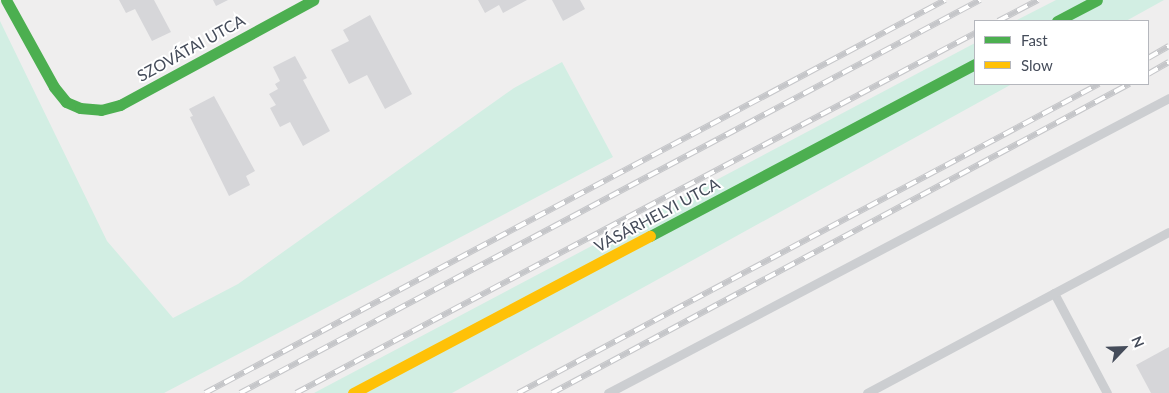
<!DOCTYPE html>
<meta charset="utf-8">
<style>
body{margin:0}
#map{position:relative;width:1169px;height:393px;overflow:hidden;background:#efeeee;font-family:Lato,sans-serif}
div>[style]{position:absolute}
.green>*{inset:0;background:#d2eee3}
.building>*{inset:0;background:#d6d6d9}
.lane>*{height:9px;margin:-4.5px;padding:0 4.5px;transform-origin:4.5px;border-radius:4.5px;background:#ccced1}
.fast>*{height:11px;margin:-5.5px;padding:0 5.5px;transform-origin:5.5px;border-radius:5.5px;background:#4caf50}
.slow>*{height:11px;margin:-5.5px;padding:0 5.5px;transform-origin:5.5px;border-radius:5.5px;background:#ffc107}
.rail>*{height:5.5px;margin-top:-2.75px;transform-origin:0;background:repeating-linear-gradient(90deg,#fff 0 11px,#c5c6c9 0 22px);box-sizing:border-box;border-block:1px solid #c5c6c9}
span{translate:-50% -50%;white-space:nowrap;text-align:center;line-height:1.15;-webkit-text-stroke:4px #fff;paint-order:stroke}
.street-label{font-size:16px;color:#454c5a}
.legend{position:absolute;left:974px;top:20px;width:175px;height:65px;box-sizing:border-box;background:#fff;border:1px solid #b5b7bd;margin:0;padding:6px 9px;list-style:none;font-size:15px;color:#454c5a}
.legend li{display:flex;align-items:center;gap:10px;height:25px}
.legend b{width:25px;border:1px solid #b5b7bd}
.north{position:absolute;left:1099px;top:323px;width:50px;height:50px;-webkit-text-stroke:4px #fff;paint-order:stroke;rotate:66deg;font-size:14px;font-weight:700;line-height:20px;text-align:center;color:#454c5a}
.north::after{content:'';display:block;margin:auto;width:18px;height:22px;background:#454c5a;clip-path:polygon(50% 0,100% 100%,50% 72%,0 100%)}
</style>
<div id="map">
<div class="green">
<div style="clip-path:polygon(1056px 0,1164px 0,1126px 21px,1015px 21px)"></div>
<div style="clip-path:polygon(0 21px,107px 241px,173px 318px,238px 284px,514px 88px,562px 62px,613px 157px,164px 393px,0 393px)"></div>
<div style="clip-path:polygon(975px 43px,975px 84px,1012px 84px,452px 393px,314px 393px)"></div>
</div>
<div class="building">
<div style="clip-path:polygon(119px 0,154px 0,171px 32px,152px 41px,135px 9px,126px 13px)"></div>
<div style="clip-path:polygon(213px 0,228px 0,216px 6px)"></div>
<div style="clip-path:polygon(478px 0,527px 0,503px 13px,499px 5px,485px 13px)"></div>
<div style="clip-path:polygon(552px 0,580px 0,585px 9px,563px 21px)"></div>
<div style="clip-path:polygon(370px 15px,412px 94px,385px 109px,367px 75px,349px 84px,331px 50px,349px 41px,343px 30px)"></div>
<div style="clip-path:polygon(295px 56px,307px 78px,303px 80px,330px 131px,303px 146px,290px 122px,280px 127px,270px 108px,276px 105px,269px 94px,278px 89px,275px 84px,280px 81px,273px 67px)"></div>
<div style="clip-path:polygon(214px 96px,255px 171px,246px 176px,250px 185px,229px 196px,190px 117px,193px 116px,189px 109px)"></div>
<div style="clip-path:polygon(1169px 347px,1169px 393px,1151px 393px,1136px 365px)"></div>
</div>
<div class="lane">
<div style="left:1054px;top:293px;width:113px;rotate:62.1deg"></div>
<div style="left:608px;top:393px;width:634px;rotate:-27.74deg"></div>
<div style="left:867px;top:393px;width:342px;rotate:-28.1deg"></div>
</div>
<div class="fast">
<div style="left:6px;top:0;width:99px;rotate:61.1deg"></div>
<div style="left:54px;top:87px;width:19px;rotate:51deg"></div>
<div style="left:66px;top:102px;width:15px;rotate:23deg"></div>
<div style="left:80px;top:108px;width:21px;rotate:5deg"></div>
<div style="left:101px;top:110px;width:20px;rotate:-15deg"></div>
<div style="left:120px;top:105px;width:220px;rotate:-28.5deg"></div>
<div style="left:1057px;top:21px;width:45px;rotate:-27.7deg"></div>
<div style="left:650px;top:236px;width:368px;rotate:-27.9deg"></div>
</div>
<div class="slow">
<div style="left:353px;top:393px;width:336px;rotate:-27.9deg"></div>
</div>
<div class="rail">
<div style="left:998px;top:21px;width:45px;rotate:-27.7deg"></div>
<div style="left:1148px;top:58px;width:24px;rotate:-30deg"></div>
<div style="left:1148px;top:74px;width:24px;rotate:-30deg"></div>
<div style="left:205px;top:393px;width:838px;rotate:-27.97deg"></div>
<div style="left:240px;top:393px;width:838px;rotate:-27.97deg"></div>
<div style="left:296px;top:393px;width:769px;rotate:-27.93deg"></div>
<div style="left:518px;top:393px;width:658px;rotate:-28.01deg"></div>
<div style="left:552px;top:393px;width:655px;rotate:-28.17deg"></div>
</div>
<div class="street-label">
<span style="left:191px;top:48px;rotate:-29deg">SZOVÁTAI UTCA</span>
<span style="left:657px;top:215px;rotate:-28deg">VÁSÁRHELYI UTCA</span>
</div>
<ul class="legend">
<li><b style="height:6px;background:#4caf50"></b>Fast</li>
<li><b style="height:6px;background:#ffc107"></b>Slow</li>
</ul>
<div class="north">N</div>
</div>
